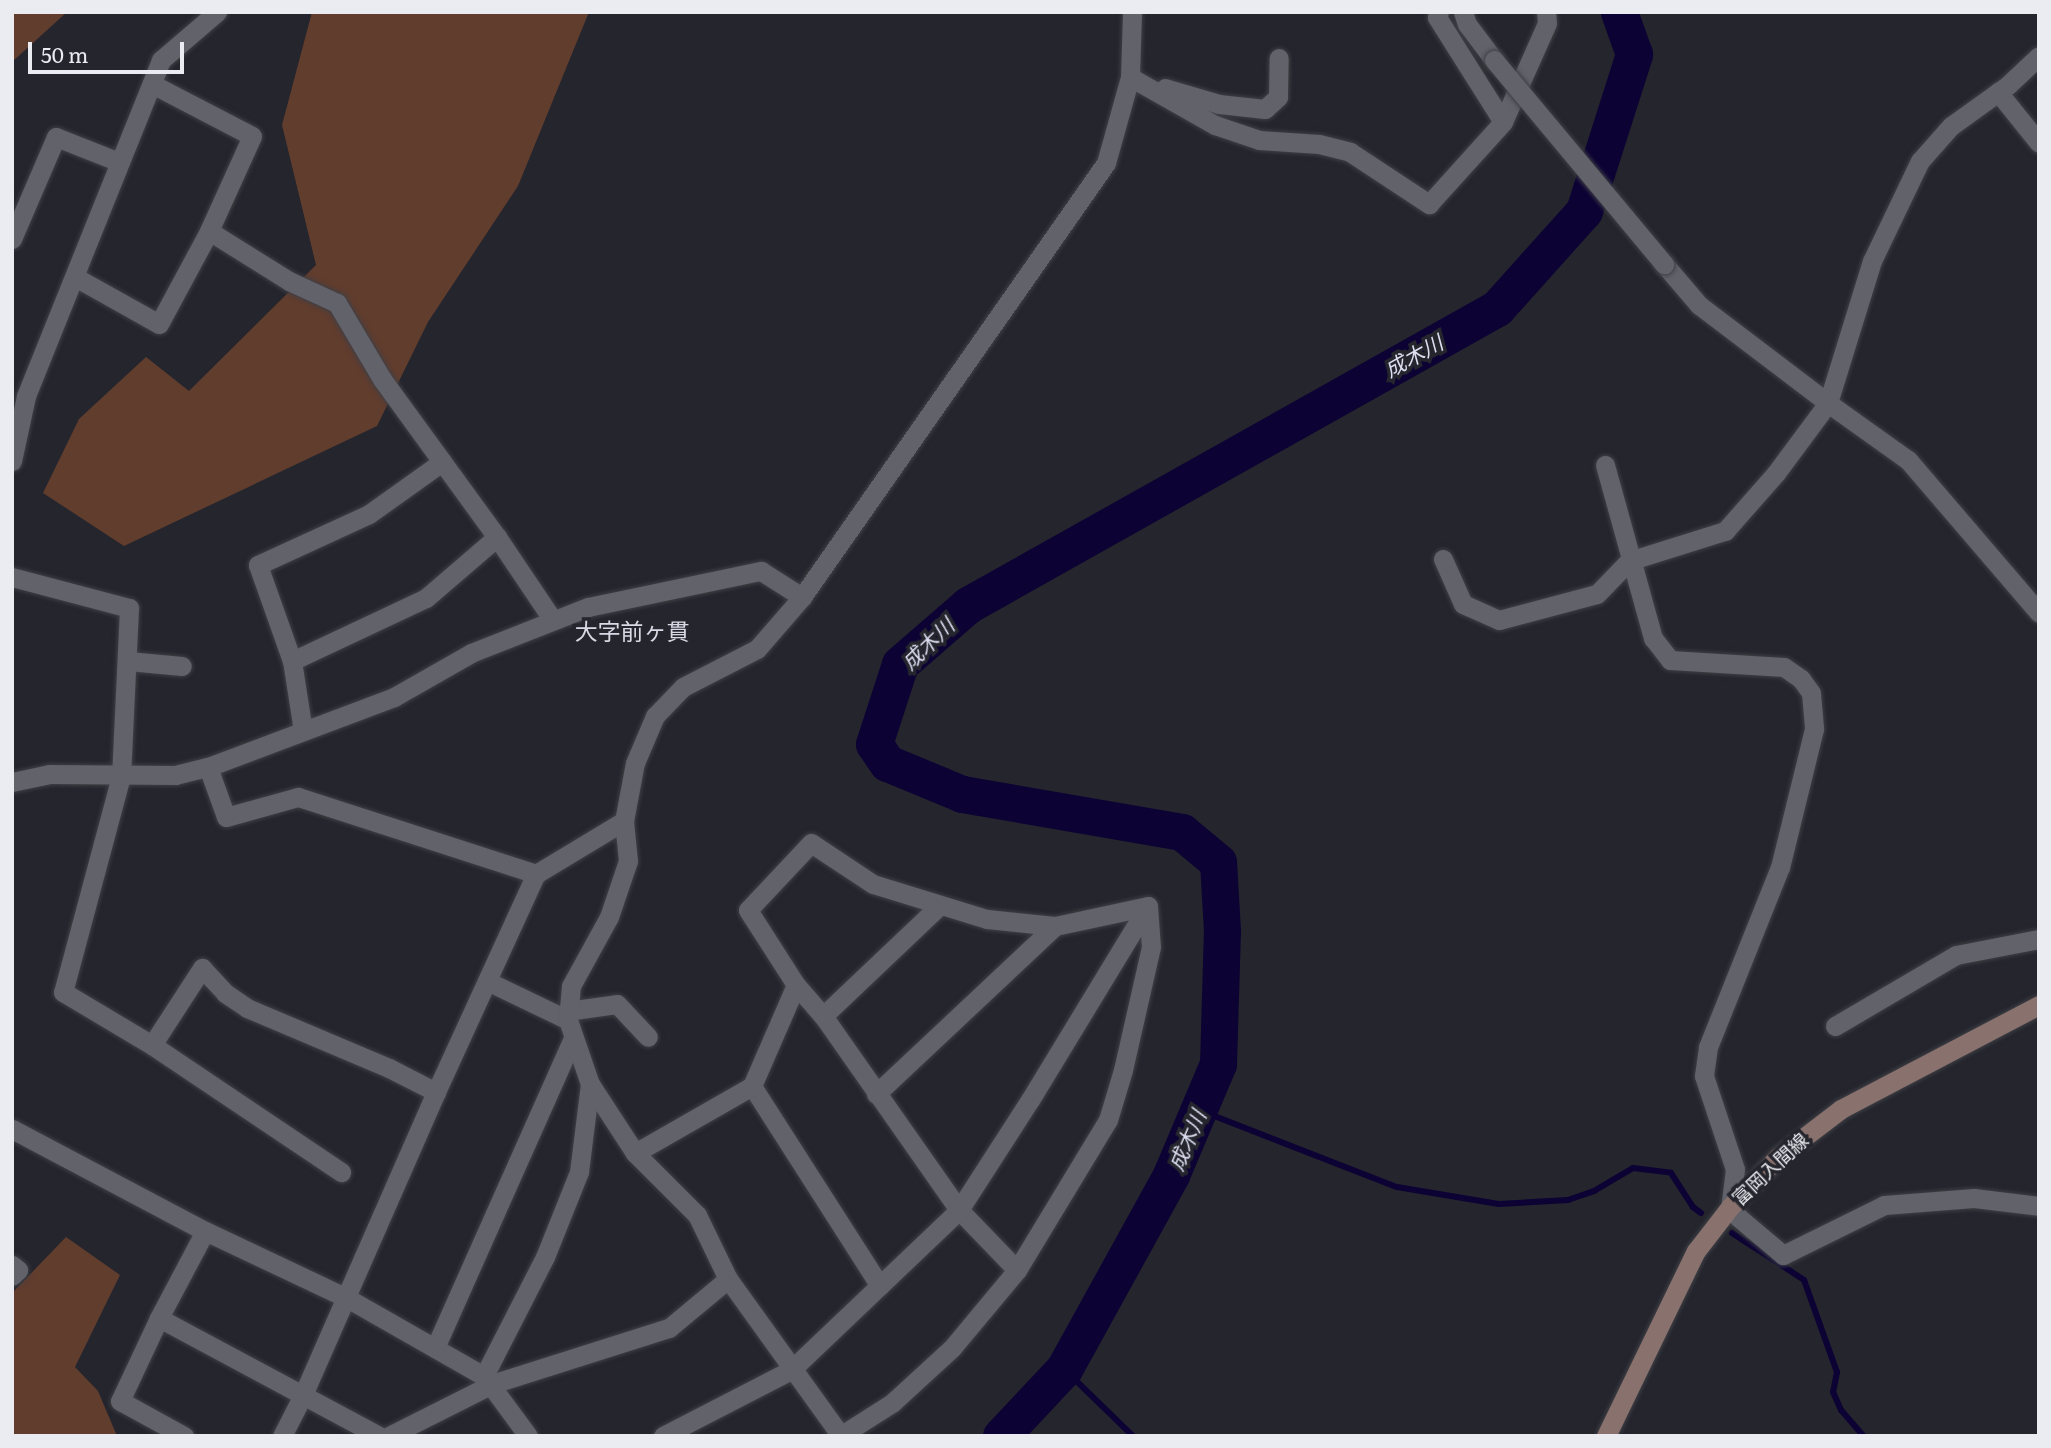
<!DOCTYPE html>
<meta charset="utf-8">
<style>
body{margin:0}
#map{position:relative;width:2051px;height:1448px;overflow:hidden;background:#24252d;font-family:Literata,"Noto Sans JP",serif}
div>[style]{position:absolute}
.green>*{inset:0;background:#613d2e}
.stream>*{height:6px;margin:-3px;padding:0 3px;transform-origin:3px;border-radius:3px;background:#0c0234}
.river>*{height:37px;margin:-18.5px;padding:0 18.5px;transform-origin:18.5px;border-radius:18.5px;background:#0c0234}
.roads{filter:drop-shadow(0 0 2px #3f3f45) drop-shadow(0 0 2px #3f3f45)}
.minor>*{height:19px;margin:-9.5px;padding:0 9.5px;transform-origin:9.5px;border-radius:9.5px;background:#61626a}
.secondary>*{height:19px;margin:-9.5px;padding:0 9.5px;transform-origin:9.5px;border-radius:9.5px;background:#89726e}
.bridges{filter:drop-shadow(0 0 2px #3f3f45) drop-shadow(0 0 2px #3f3f45)}
.minor-bridge>*{height:19px;margin:-9.5px;padding:0 9.5px;transform-origin:9.5px;border-radius:9.5px;background:#61626a}
span{translate:-50% -50%;white-space:nowrap;text-align:center;line-height:1.15;-webkit-text-stroke:7px #24252d;paint-order:stroke}
.street-label{font-size:19px;color:#ebecf1}
.water-label{font-size:21px;color:#dcdef0;font-style:italic}
.quarter-label{font-size:23px;color:#d8d9e4}
.frame{position:absolute;inset:0;border:14px solid #ebecf1;pointer-events:none}
.scale{position:absolute;left:28px;top:42px;width:156px;height:32px;box-sizing:border-box;border:4px solid #ebecf1;border-top:0;padding-left:9px;font-size:21px;line-height:24px;white-space:nowrap;color:#ebecf1;-webkit-text-stroke:5px #24252d;paint-order:stroke}
</style>
<div id="map">
<div class="green">
<div style="clip-path:polygon(12px 12px,67px 12px,12px 62px)"></div>
<div style="clip-path:polygon(312px 12px,589px 12px,518px 186px,428px 322px,377px 426px,124px 546px,43px 493px,79px 419px,146px 357px,189px 391px,316px 265px,282px 125px)"></div>
<div style="clip-path:polygon(66px 1237px,120px 1275px,75px 1367px,98px 1391px,117px 1436px,15px 1436px,12px 1433px,12px 1293px)"></div>
</div>
<div class="stream">
<div style="left:1199px;top:1110px;width:212px;rotate:21.3deg"></div>
<div style="left:1397px;top:1187px;width:103px;rotate:9.5deg"></div>
<div style="left:1499px;top:1204px;width:69px;rotate:-3.3deg"></div>
<div style="left:1568px;top:1200px;width:28px;rotate:-19deg"></div>
<div style="left:1594px;top:1191px;width:45px;rotate:-30.5deg"></div>
<div style="left:1633px;top:1168px;width:38px;rotate:7deg"></div>
<div style="left:1671px;top:1173px;width:40px;rotate:57.1deg"></div>
<div style="left:1693px;top:1207px;width:10px;rotate:37deg"></div>
<div style="left:1732px;top:1233px;width:86px;rotate:33.1deg"></div>
<div style="left:1804px;top:1280px;width:98px;rotate:70.3deg"></div>
<div style="left:1837px;top:1372px;width:20px;rotate:101deg"></div>
<div style="left:1833px;top:1392px;width:20px;rotate:66deg"></div>
<div style="left:1841px;top:1410px;width:35px;rotate:49deg"></div>
<div style="left:1064px;top:1369px;width:96px;rotate:44.2deg"></div>
</div>
<div class="river">
<div style="left:1001px;top:1436px;width:92px;rotate:-46.8deg"></div>
<div style="left:1064px;top:1369px;width:222px;rotate:-61.1deg"></div>
<div style="left:1171px;top:1175px;width:121px;rotate:-67.1deg"></div>
<div style="left:1218px;top:1064px;width:133px;rotate:-88.3deg"></div>
<div style="left:1222px;top:931px;width:69px;rotate:-93.3deg"></div>
<div style="left:1218px;top:862px;width:47px;rotate:-140.2deg"></div>
<div style="left:1182px;top:832px;width:223px;rotate:-170.2deg"></div>
<div style="left:962px;top:794px;width:81px;rotate:-157.5deg"></div>
<div style="left:887px;top:763px;width:23px;rotate:-124deg"></div>
<div style="left:874px;top:744px;width:84px;rotate:-72deg"></div>
<div style="left:900px;top:664px;width:90px;rotate:-40.9deg"></div>
<div style="left:968px;top:605px;width:607px;rotate:-29.31deg"></div>
<div style="left:1497px;top:308px;width:130px;rotate:-48.1deg"></div>
<div style="left:1584px;top:211px;width:165px;rotate:-72.3deg"></div>
<div style="left:1634px;top:54px;width:45px;rotate:-109.7deg"></div>
</div>
<div class="roads">
<div class="minor">
<div style="left:1463px;top:12px;width:13px;rotate:72deg"></div>
<div style="left:1467px;top:24px;width:45px;rotate:53.1deg"></div>
<div style="left:1130px;top:77px;width:98px;rotate:29.5deg"></div>
<div style="left:1215px;top:125px;width:46px;rotate:18.8deg"></div>
<div style="left:1259px;top:140px;width:60px;rotate:3.8deg"></div>
<div style="left:1319px;top:144px;width:32px;rotate:14deg"></div>
<div style="left:1350px;top:152px;width:95px;rotate:33.4deg"></div>
<div style="left:1429px;top:204px;width:110px;rotate:-47.9deg"></div>
<div style="left:1503px;top:122px;width:124px;rotate:-122.2deg"></div>
<div style="left:1437px;top:17px;width:5px;rotate:-68deg"></div>
<div style="left:1165px;top:88px;width:56px;rotate:16.5deg"></div>
<div style="left:1219px;top:104px;width:46px;rotate:6.2deg"></div>
<div style="left:1265px;top:109px;width:18px;rotate:-43deg"></div>
<div style="left:1278px;top:97px;width:39px;rotate:-89deg"></div>
<div style="left:1998px;top:92px;width:65px;rotate:51.2deg"></div>
<div style="left:1503px;top:122px;width:108px;rotate:-66deg"></div>
<div style="left:1547px;top:23px;width:11px;rotate:-95deg"></div>
<div style="left:209px;top:231px;width:94px;rotate:32deg"></div>
<div style="left:289px;top:281px;width:53px;rotate:24.6deg"></div>
<div style="left:337px;top:303px;width:88px;rotate:59.4deg"></div>
<div style="left:382px;top:379px;width:195px;rotate:54deg"></div>
<div style="left:497px;top:537px;width:99px;rotate:56.1deg"></div>
<div style="left:12px;top:239px;width:111px;rotate:-66.7deg"></div>
<div style="left:56px;top:137px;width:68px;rotate:21.6deg"></div>
<div style="left:1664px;top:264px;width:54px;rotate:49.5deg"></div>
<div style="left:1699px;top:305px;width:162px;rotate:37.2deg"></div>
<div style="left:1828px;top:403px;width:98px;rotate:35.5deg"></div>
<div style="left:1908px;top:460px;width:201px;rotate:49.4deg"></div>
<div style="left:75px;top:277px;width:96px;rotate:29.2deg"></div>
<div style="left:159px;top:324px;width:106px;rotate:-61.7deg"></div>
<div style="left:209px;top:231px;width:104px;rotate:-65.6deg"></div>
<div style="left:252px;top:136px;width:113px;rotate:-152.5deg"></div>
<div style="left:12px;top:461px;width:66px;rotate:-77.8deg"></div>
<div style="left:26px;top:396px;width:362px;rotate:-68.1deg"></div>
<div style="left:161px;top:60px;width:74px;rotate:-40.6deg"></div>
<div style="left:1605px;top:465px;width:180px;rotate:74.5deg"></div>
<div style="left:1653px;top:638px;width:28px;rotate:52deg"></div>
<div style="left:1670px;top:660px;width:114px;rotate:3.5deg"></div>
<div style="left:1784px;top:667px;width:21px;rotate:35deg"></div>
<div style="left:1801px;top:679px;width:17px;rotate:54deg"></div>
<div style="left:1811px;top:693px;width:36px;rotate:85deg"></div>
<div style="left:1814px;top:729px;width:142px;rotate:103.8deg"></div>
<div style="left:1780px;top:867px;width:194px;rotate:111.8deg"></div>
<div style="left:1708px;top:1047px;width:29px;rotate:98deg"></div>
<div style="left:1704px;top:1076px;width:98px;rotate:71.6deg"></div>
<div style="left:1735px;top:1169px;width:38px;rotate:97deg"></div>
<div style="left:1730px;top:1207px;width:13px;rotate:51deg"></div>
<div style="left:1738px;top:1217px;width:59px;rotate:40.2deg"></div>
<div style="left:1783px;top:1255px;width:113px;rotate:-26.3deg"></div>
<div style="left:1884px;top:1205px;width:90px;rotate:-4.4deg"></div>
<div style="left:1974px;top:1198px;width:65px;rotate:7deg"></div>
<div style="left:1443px;top:559px;width:49px;rotate:66deg"></div>
<div style="left:1463px;top:604px;width:39px;rotate:24deg"></div>
<div style="left:1499px;top:620px;width:101px;rotate:-14.9deg"></div>
<div style="left:1597px;top:594px;width:46px;rotate:-45.9deg"></div>
<div style="left:1629px;top:561px;width:101px;rotate:-17.4deg"></div>
<div style="left:1725px;top:531px;width:77px;rotate:-48.7deg"></div>
<div style="left:1776px;top:473px;width:87px;rotate:-53.4deg"></div>
<div style="left:1828px;top:403px;width:149px;rotate:-72.8deg"></div>
<div style="left:1872px;top:261px;width:111px;rotate:-64.4deg"></div>
<div style="left:1920px;top:161px;width:47px;rotate:-48.5deg"></div>
<div style="left:1951px;top:126px;width:70px;rotate:-35.7deg"></div>
<div style="left:2008px;top:85px;width:42px;rotate:-43.1deg"></div>
<div style="left:12px;top:577px;width:121px;rotate:14.8deg"></div>
<div style="left:129px;top:608px;width:168px;rotate:92.7deg"></div>
<div style="left:121px;top:776px;width:224px;rotate:105deg"></div>
<div style="left:63px;top:992px;width:104px;rotate:30.8deg"></div>
<div style="left:152px;top:1045px;width:228px;rotate:33.9deg"></div>
<div style="left:128px;top:661px;width:54px;rotate:5.3deg"></div>
<div style="left:292px;top:661px;width:148px;rotate:-25.2deg"></div>
<div style="left:426px;top:598px;width:94px;rotate:-40.7deg"></div>
<div style="left:303px;top:731px;width:71px;rotate:-98.9deg"></div>
<div style="left:292px;top:661px;width:102px;rotate:-109.5deg"></div>
<div style="left:258px;top:565px;width:122px;rotate:-24.7deg"></div>
<div style="left:369px;top:514px;width:90px;rotate:-35.5deg"></div>
<div style="left:208px;top:767px;width:53px;rotate:70.2deg"></div>
<div style="left:226px;top:817px;width:75px;rotate:-15.5deg"></div>
<div style="left:298px;top:797px;width:250px;rotate:17.9deg"></div>
<div style="left:12px;top:782px;width:38px;rotate:-12deg"></div>
<div style="left:49px;top:774px;width:126px;rotate:0.5deg"></div>
<div style="left:175px;top:775px;width:34px;rotate:-14deg"></div>
<div style="left:208px;top:767px;width:199px;rotate:-20.6deg"></div>
<div style="left:394px;top:697px;width:89px;rotate:-29.7deg"></div>
<div style="left:471px;top:653px;width:126px;rotate:-21.5deg"></div>
<div style="left:588px;top:607px;width:177px;rotate:-11.8deg"></div>
<div style="left:761px;top:571px;width:49px;rotate:32.4deg"></div>
<div style="left:487px;top:981px;width:90px;rotate:25.7deg"></div>
<div style="left:567px;top:1011px;width:50px;rotate:-8deg"></div>
<div style="left:617px;top:1004px;width:45px;rotate:46.8deg"></div>
<div style="left:823px;top:1016px;width:160px;rotate:-43.5deg"></div>
<div style="left:1835px;top:1026px;width:140px;rotate:-30.4deg"></div>
<div style="left:1956px;top:955px;width:85px;rotate:-10.9deg"></div>
<div style="left:152px;top:1045px;width:92px;rotate:-57deg"></div>
<div style="left:202px;top:968px;width:34px;rotate:47deg"></div>
<div style="left:225px;top:993px;width:27px;rotate:34deg"></div>
<div style="left:247px;top:1008px;width:154px;rotate:22.9deg"></div>
<div style="left:389px;top:1068px;width:53px;rotate:27.1deg"></div>
<div style="left:752px;top:1086px;width:237px;rotate:57.4deg"></div>
<div style="left:876px;top:1094px;width:245px;rotate:-43.2deg"></div>
<div style="left:12px;top:1129px;width:218px;rotate:27.9deg"></div>
<div style="left:205px;top:1231px;width:157px;rotate:25.3deg"></div>
<div style="left:347px;top:1298px;width:158px;rotate:29.7deg"></div>
<div style="left:484px;top:1376px;width:74px;rotate:53.7deg"></div>
<div style="left:635px;top:1153px;width:135px;rotate:-29.8deg"></div>
<div style="left:752px;top:1086px;width:110px;rotate:-66.5deg"></div>
<div style="left:12px;top:1265px;width:8px;rotate:40deg"></div>
<div style="left:18px;top:1270px;width:8px;rotate:135deg"></div>
<div style="left:1017px;top:1270px;width:83px;rotate:-134deg"></div>
<div style="left:959px;top:1210px;width:237px;rotate:-125deg"></div>
<div style="left:823px;top:1016px;width:41px;rotate:-131.1deg"></div>
<div style="left:796px;top:985px;width:89px;rotate:-122.6deg"></div>
<div style="left:748px;top:910px;width:92px;rotate:-46.8deg"></div>
<div style="left:811px;top:843px;width:74px;rotate:33.5deg"></div>
<div style="left:873px;top:884px;width:119px;rotate:17.1deg"></div>
<div style="left:987px;top:919px;width:68px;rotate:5.9deg"></div>
<div style="left:1055px;top:926px;width:95px;rotate:-12.1deg"></div>
<div style="left:159px;top:1318px;width:250px;rotate:28.2deg"></div>
<div style="left:435px;top:1348px;width:339px;rotate:-66deg"></div>
<div style="left:484px;top:1376px;width:134px;rotate:-62.9deg"></div>
<div style="left:545px;top:1257px;width:92px;rotate:-68.2deg"></div>
<div style="left:579px;top:1172px;width:89px;rotate:-82.9deg"></div>
<div style="left:184px;top:1436px;width:73px;rotate:-151.3deg"></div>
<div style="left:120px;top:1401px;width:92px;rotate:-64.8deg"></div>
<div style="left:159px;top:1318px;width:98px;rotate:-62.1deg"></div>
<div style="left:282px;top:1436px;width:46px;rotate:-62.9deg"></div>
<div style="left:303px;top:1395px;width:331px;rotate:-66.3deg"></div>
<div style="left:436px;top:1092px;width:240px;rotate:-65.4deg"></div>
<div style="left:536px;top:874px;width:103px;rotate:-31.1deg"></div>
<div style="left:389px;top:1436px;width:115px;rotate:-26.8deg"></div>
<div style="left:492px;top:1384px;width:186px;rotate:-17.6deg"></div>
<div style="left:669px;top:1328px;width:77px;rotate:-39.7deg"></div>
<div style="left:663px;top:1436px;width:144px;rotate:-27.3deg"></div>
<div style="left:791px;top:1370px;width:232px;rotate:-43.6deg"></div>
<div style="left:959px;top:1210px;width:131px;rotate:-57.2deg"></div>
<div style="left:1030px;top:1100px;width:227px;rotate:-58.7deg"></div>
<div style="left:840px;top:1436px;width:62px;rotate:-32.4deg"></div>
<div style="left:892px;top:1403px;width:81px;rotate:-42.5deg"></div>
<div style="left:952px;top:1348px;width:102px;rotate:-50.2deg"></div>
<div style="left:1017px;top:1270px;width:175px;rotate:-58.8deg"></div>
<div style="left:1108px;top:1120px;width:52px;rotate:-73.3deg"></div>
<div style="left:1123px;top:1070px;width:126px;rotate:-77.2deg"></div>
<div style="left:1151px;top:947px;width:41px;rotate:-94.2deg"></div>
<div style="left:841px;top:1436px;width:193px;rotate:-125.7deg"></div>
<div style="left:728px;top:1279px;width:71px;rotate:-115.8deg"></div>
<div style="left:697px;top:1215px;width:88px;rotate:-135deg"></div>
<div style="left:635px;top:1153px;width:82px;rotate:-123.1deg"></div>
<div style="left:590px;top:1084px;width:68px;rotate:-109deg"></div>
<div style="left:568px;top:1020px;width:34px;rotate:-85deg"></div>
<div style="left:571px;top:986px;width:79px;rotate:-61.2deg"></div>
<div style="left:609px;top:917px;width:59px;rotate:-71.3deg"></div>
<div style="left:628px;top:861px;width:40px;rotate:-95.7deg"></div>
<div style="left:624px;top:821px;width:59px;rotate:-79.3deg"></div>
<div style="left:635px;top:763px;width:51px;rotate:-66.9deg"></div>
<div style="left:655px;top:716px;width:40px;rotate:-46deg"></div>
<div style="left:683px;top:687px;width:83px;rotate:-27.2deg"></div>
<div style="left:757px;top:649px;width:69px;rotate:-49.1deg"></div>
<div style="left:802px;top:597px;width:530px;rotate:-54.99deg"></div>
<div style="left:1106px;top:163px;width:89px;rotate:-74.4deg"></div>
<div style="left:1130px;top:77px;width:65px;rotate:-88.2deg"></div>
</div>
<div class="secondary">
<div style="left:1606px;top:1436px;width:206px;rotate:-64.1deg"></div>
<div style="left:1696px;top:1251px;width:56px;rotate:-52.3deg"></div>
<div style="left:1730px;top:1207px;width:69px;rotate:-46.2deg"></div>
<div style="left:1778px;top:1157px;width:79px;rotate:-37.3deg"></div>
<div style="left:1841px;top:1109px;width:224px;rotate:-27.7deg"></div>
</div>
</div>
<div class="bridges">
<div class="minor-bridge">
<div style="left:1494px;top:60px;width:266px;rotate:50.2deg"></div>
</div>
</div>
<div class="street-label">
<span style="left:1770px;top:1169px;rotate:-43deg">富岡入間線</span>
</div>
<div class="water-label">
<span style="left:1413px;top:355px;rotate:-29deg">成木川</span>
<span style="left:927px;top:643px;rotate:-44deg">成木川</span>
<span style="left:1186px;top:1140px;rotate:-67deg">成木川</span>
</div>
<div class="quarter-label">
<span style="left:632px;top:630px">大字前ヶ貫</span>
</div>
<div class="frame"></div>
<div class="scale">50 m</div>
</div>
